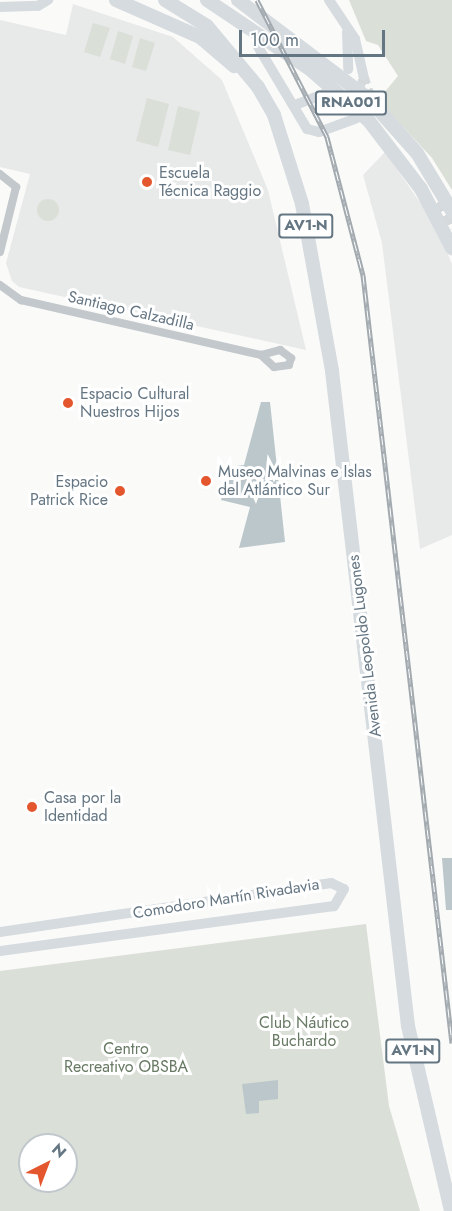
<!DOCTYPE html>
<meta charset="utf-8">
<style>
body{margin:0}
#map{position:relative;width:452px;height:1211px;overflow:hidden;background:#fafaf8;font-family:Jost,sans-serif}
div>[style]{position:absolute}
.built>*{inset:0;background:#e8e9e9}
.green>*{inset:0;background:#dadfd7}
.round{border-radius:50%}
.water>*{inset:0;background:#bbc7cb}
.street-tunnel>*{height:8px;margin-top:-4px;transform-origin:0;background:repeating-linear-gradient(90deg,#d5d9db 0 8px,transparent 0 12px)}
.secondary-tunnel>*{height:10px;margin-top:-5px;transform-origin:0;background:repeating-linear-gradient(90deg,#d5d9db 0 10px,transparent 0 15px)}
.street>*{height:8px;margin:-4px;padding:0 4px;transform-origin:4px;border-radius:4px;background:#c3c8cc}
.secondary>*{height:10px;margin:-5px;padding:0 5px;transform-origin:5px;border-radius:5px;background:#d6dbdf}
.highway>*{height:14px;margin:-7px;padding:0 7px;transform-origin:7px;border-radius:7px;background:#d6dbdf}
.rail>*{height:5px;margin-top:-2.5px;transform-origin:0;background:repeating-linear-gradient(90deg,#fff 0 9px,#a2aab0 0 18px);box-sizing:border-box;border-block:2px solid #a2aab0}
.dots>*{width:16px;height:16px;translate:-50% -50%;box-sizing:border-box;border:3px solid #fff;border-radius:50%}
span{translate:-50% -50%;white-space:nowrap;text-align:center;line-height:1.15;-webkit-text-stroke:6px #fff;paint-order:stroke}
.shield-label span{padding:2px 4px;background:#fff;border:2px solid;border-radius:4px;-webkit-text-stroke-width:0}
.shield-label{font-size:15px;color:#657683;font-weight:700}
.poi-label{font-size:16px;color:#657683}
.left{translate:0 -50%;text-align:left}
.right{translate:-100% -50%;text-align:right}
.street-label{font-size:16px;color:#657683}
.park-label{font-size:16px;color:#687a64}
.north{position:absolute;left:18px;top:1133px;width:60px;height:60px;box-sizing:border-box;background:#fff;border:2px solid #c1c8cd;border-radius:50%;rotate:42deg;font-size:16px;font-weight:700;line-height:24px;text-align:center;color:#657683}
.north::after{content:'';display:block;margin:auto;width:21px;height:27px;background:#e4572e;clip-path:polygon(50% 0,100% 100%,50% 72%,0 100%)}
.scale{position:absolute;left:239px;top:30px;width:146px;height:27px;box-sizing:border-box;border:3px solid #657683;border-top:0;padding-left:8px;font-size:18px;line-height:21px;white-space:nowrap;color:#657683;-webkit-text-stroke:4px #fff;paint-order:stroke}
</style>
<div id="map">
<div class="built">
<div style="clip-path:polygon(73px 4px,173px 37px,222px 80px,268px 190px,306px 350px,19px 287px,12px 281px,6px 263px,30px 174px,0 167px,0 20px,66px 35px)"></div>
<div style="clip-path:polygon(385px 152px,435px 224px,452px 264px,452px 535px,420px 549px,382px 243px,363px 175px)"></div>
</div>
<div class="green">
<div style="clip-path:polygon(349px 0,452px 0,452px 190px,432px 158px,378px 100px,398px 76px,378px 45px,366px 41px)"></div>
<div style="clip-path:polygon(93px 23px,110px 28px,100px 57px,84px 52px)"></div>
<div style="clip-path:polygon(118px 31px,133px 36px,125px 64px,110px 59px)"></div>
<div style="clip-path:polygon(140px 38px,155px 43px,146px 71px,132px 67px)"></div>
<div style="clip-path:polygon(147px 98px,169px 104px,158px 147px,136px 141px)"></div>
<div style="clip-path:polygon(178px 106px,200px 112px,190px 155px,168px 150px)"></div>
<div class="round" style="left:37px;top:199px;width:22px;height:22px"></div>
<div style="clip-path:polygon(evenodd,366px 924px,389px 1106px,420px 1211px,0 1211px,0 971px,366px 924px,30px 1145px,66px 1145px,66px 1181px,30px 1181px,30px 1145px)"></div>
</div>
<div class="water">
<div style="clip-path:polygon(evenodd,261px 402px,270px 402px,285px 542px,239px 548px,250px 507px,221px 500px,229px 467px,244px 465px,261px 402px,244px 485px,260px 493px,256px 504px,251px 493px,246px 495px,244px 485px)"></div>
<div style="clip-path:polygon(442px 858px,452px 858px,452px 910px,446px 910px)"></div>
<div style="clip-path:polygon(278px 1080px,278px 1099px,259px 1101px,259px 1113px,246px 1114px,242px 1084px)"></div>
</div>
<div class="street-tunnel">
<div style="left:356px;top:111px;width:37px;rotate:-79deg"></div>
</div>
<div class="secondary-tunnel">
<div style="left:363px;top:75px;width:26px;rotate:72deg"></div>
<div style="left:441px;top:201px;width:30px;rotate:69deg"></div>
</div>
<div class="street">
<div style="left:0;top:174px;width:21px;rotate:39deg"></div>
<div style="left:16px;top:187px;width:67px;rotate:103.8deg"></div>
<div style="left:0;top:285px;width:26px;rotate:36deg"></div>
<div style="left:21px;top:300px;width:246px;rotate:12.9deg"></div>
<div style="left:261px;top:355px;width:20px;rotate:-15deg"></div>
<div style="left:280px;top:350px;width:14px;rotate:36deg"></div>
<div style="left:291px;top:358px;width:7px;rotate:106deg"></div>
<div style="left:289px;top:365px;width:15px;rotate:172deg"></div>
<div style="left:274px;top:367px;width:18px;rotate:-137deg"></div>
</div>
<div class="secondary">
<div style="left:329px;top:0;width:47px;rotate:56.3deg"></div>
<div style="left:355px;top:39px;width:37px;rotate:77deg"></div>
<div style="left:0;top:7px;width:38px;rotate:-2deg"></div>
<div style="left:38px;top:6px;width:12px;rotate:-31deg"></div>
<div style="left:347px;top:32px;width:37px;rotate:88deg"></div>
<div style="left:257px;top:45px;width:98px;rotate:59.2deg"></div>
<div style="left:307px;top:129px;width:12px;rotate:14deg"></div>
<div style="left:319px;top:132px;width:40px;rotate:-20.2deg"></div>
<div style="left:295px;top:105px;width:31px;rotate:-21deg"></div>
<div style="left:0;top:932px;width:335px;rotate:-8.4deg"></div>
<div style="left:331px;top:883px;width:14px;rotate:25deg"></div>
<div style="left:344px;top:889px;width:20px;rotate:120deg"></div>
<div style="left:334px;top:906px;width:337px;rotate:172.3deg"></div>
</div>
<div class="highway">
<div style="left:116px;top:0;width:92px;rotate:23.8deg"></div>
<div style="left:200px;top:37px;width:45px;rotate:40.5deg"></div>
<div style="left:165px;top:0;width:49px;rotate:31.8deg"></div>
<div style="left:207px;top:26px;width:80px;rotate:50.1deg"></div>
<div style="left:258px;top:87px;width:32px;rotate:60deg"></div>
<div style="left:274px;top:115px;width:93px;rotate:72.5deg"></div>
<div style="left:302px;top:204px;width:170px;rotate:79.8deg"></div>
<div style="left:332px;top:371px;width:659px;rotate:83.38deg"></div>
<div style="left:408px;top:1026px;width:190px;rotate:76.9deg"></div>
<div style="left:207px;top:0;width:125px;rotate:33.9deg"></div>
<div style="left:311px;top:70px;width:77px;rotate:41.3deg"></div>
<div style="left:369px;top:121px;width:86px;rotate:52.6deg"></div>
<div style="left:421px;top:189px;width:67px;rotate:62.3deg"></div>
<div style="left:238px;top:0;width:164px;rotate:37.1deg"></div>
<div style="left:369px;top:99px;width:72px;rotate:48.4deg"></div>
<div style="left:417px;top:153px;width:68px;rotate:58.9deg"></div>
</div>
<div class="rail">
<div style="left:257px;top:0;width:154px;rotate:62.9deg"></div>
<div style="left:327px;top:137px;width:143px;rotate:75.4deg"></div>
<div style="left:363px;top:275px;width:773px;rotate:83.39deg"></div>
</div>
<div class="dots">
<div style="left:147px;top:182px;background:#e4572e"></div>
<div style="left:68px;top:403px;background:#e4572e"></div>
<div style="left:206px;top:481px;background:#e4572e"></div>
<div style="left:120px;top:491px;background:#e4572e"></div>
<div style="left:32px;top:807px;background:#e4572e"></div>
</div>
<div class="shield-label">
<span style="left:351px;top:103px">RNA001</span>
<span style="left:306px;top:226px">AV1-N</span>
<span style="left:413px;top:1051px">AV1-N</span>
</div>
<div class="poi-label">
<span class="left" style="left:159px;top:182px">Escuela<br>Técnica Raggio</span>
<span class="left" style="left:80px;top:403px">Espacio Cultural<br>Nuestros Hijos</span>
<span class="left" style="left:218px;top:481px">Museo Malvinas e Islas<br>del Atlántico Sur</span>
<span class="right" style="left:108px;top:491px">Espacio<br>Patrick Rice</span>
<span class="left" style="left:44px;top:807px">Casa por la<br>Identidad</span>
</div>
<div class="street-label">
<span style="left:131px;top:311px;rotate:13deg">Santiago Calzadilla</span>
<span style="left:365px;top:646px;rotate:-97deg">Avenida Leopoldo Lugones</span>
<span style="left:226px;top:899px;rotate:-9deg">Comodoro Martín Rivadavia</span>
</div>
<div class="park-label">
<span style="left:304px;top:1032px">Club Náutico<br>Buchardo</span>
<span style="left:126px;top:1058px">Centro<br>Recreativo OBSBA</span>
</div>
<div class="north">N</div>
<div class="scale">100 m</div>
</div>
